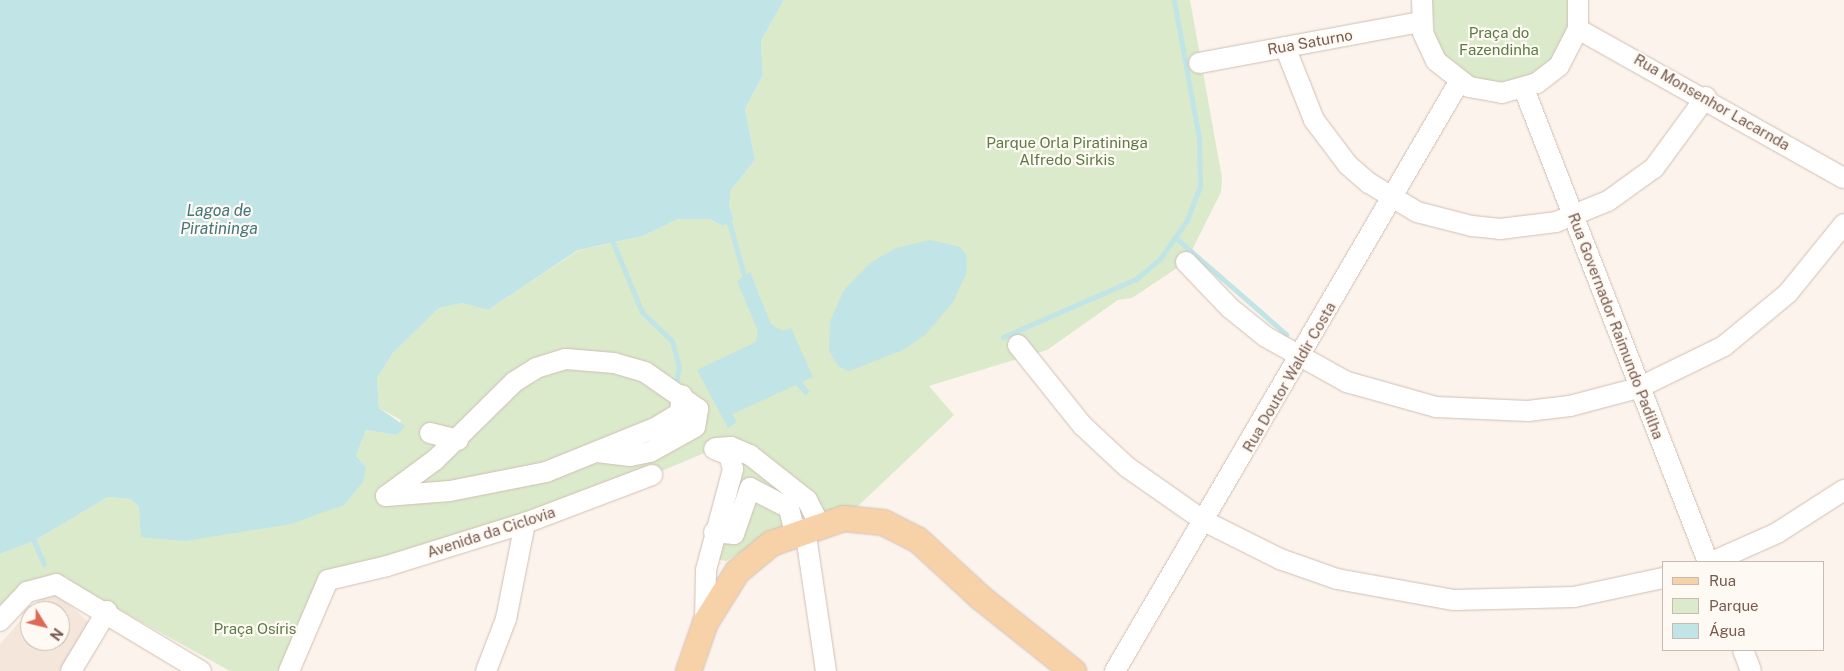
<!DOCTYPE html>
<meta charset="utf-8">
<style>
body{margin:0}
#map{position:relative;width:1844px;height:671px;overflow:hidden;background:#fcf4ec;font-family:"Public Sans",sans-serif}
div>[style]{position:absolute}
.residential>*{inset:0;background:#f4e6db}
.green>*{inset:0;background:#daeaca}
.water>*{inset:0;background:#c1e4e6}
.stream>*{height:5px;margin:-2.5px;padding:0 2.5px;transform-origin:2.5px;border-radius:2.5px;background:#c1e4e6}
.roads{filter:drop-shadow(0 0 1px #d1beb4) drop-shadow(0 0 1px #d1beb4)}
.minor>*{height:20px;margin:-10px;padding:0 10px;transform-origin:10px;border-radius:10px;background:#fff}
.major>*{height:25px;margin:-12.5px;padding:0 12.5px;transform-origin:12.5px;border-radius:12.5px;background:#f7d2a9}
span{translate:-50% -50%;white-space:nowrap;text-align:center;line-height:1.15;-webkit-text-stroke:4.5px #fef9f3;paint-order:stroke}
.park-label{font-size:15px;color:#5c7c47}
.street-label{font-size:15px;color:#775a4f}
.water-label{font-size:16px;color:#42777b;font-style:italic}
.legend{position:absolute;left:1662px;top:561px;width:162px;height:90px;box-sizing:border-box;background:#fef9f3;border:1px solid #c8b9b1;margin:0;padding:6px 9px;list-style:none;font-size:15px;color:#775a4f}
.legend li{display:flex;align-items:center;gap:10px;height:25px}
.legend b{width:25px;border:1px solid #c8b9b1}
.north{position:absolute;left:20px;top:601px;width:50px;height:50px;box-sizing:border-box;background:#fef9f3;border:1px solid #c8b9b1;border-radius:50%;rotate:126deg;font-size:14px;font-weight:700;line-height:20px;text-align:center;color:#775a4f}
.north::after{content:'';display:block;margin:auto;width:18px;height:22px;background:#df6958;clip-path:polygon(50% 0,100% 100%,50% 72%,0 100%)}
</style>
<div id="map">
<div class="residential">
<div style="clip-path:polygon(evenodd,44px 594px,57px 594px,90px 623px,60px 671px,0 671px,0 644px,44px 594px,30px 611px,60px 611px,60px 641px,30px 641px,30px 611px)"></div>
</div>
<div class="green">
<div style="clip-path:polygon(784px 0,1190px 0,1222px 178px,1221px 192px,1186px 262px,1132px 298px,1118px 300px,1047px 350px,929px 386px,954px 415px,856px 508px,800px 518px,726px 561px,716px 559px,732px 481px,714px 449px,652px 475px,328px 580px,289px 671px,230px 671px,82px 589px,69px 588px,67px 577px,50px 577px,0 608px,0 554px,34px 541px,108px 497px,130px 499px,139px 507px,143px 519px,366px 467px,356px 456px,366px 430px,397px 435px,401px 420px,379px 408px,377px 378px,393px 353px,439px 308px,462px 303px,488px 310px,579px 250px,643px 236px,678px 219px,709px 219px,723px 226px,734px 218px,729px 205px,731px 190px,755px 160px,745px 109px,763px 75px,761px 41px)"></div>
<div style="clip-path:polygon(1432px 0,1568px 0,1569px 21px,1563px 43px,1549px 62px,1531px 75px,1509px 82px,1485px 82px,1464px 73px,1446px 59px,1435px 39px)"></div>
</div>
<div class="water">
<div style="clip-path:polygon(0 0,784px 0,761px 41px,763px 75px,745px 109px,755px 160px,731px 190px,729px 205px,734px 219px,723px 226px,709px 219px,678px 219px,643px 236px,578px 250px,488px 310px,462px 303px,439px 308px,393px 353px,377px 378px,379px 408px,405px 426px,397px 435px,366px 430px,356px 456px,366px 467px,363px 482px,344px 505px,291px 524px,185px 541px,141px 537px,139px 507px,130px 499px,108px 497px,34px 541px,0 554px)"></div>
<div style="clip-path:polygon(930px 240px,960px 247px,966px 255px,967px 272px,953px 302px,926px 334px,903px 350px,849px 371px,838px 366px,829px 351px,830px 321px,844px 290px,870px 263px,896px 248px)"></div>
<div style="clip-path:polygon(750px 272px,771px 324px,783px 331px,791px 328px,813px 377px,802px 382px,810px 392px,805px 395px,796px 385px,732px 414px,737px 422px,728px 428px,697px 370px,756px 342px,758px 331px,737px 281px)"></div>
</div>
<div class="stream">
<div style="left:729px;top:222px;width:55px;rotate:74.2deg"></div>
<div style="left:1177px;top:239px;width:145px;rotate:41.1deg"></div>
<div style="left:613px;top:243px;width:75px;rotate:67.2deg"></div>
<div style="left:642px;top:312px;width:42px;rotate:44deg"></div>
<div style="left:672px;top:341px;width:27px;rotate:75deg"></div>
<div style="left:679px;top:367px;width:20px;rotate:101deg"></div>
<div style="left:1003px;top:337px;width:145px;rotate:-23.6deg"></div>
<div style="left:1136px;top:279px;width:31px;rotate:-40deg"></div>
<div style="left:1160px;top:259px;width:47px;rotate:-55.3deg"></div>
<div style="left:1187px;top:220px;width:36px;rotate:-69deg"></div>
<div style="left:1200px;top:186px;width:48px;rotate:-91.2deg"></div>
<div style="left:1199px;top:138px;width:140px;rotate:-100.3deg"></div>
<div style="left:34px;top:541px;width:25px;rotate:67deg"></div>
</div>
<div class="roads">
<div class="minor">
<div style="left:1422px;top:0;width:33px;rotate:88deg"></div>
<div style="left:1423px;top:33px;width:31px;rotate:65deg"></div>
<div style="left:1436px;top:61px;width:42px;rotate:38.2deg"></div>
<div style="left:1469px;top:87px;width:34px;rotate:10deg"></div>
<div style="left:1502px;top:93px;width:36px;rotate:-16deg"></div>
<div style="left:1537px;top:83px;width:28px;rotate:-38deg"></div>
<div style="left:1559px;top:66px;width:42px;rotate:-62.8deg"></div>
<div style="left:1578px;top:29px;width:29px;rotate:-90deg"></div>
<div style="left:1578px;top:29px;width:305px;rotate:29.3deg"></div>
<div style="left:1285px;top:47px;width:79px;rotate:68.3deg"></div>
<div style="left:1314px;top:120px;width:56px;rotate:52.9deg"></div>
<div style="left:1348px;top:165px;width:28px;rotate:41deg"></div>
<div style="left:1369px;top:183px;width:56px;rotate:31.1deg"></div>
<div style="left:1417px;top:212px;width:57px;rotate:14.3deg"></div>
<div style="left:1472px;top:226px;width:28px;rotate:6deg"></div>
<div style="left:1500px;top:229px;width:56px;rotate:-7.1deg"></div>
<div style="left:1556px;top:222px;width:56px;rotate:-22deg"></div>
<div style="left:1608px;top:201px;width:57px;rotate:-35.7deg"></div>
<div style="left:1654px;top:168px;width:88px;rotate:-53.8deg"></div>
<div style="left:1199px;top:63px;width:226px;rotate:-10.5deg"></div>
<div style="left:1524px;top:89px;width:508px;rotate:68.74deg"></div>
<div style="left:1186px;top:262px;width:64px;rotate:46.3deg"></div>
<div style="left:1230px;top:308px;width:46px;rotate:38.9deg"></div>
<div style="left:1266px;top:337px;width:93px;rotate:29.1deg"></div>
<div style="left:1347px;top:382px;width:92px;rotate:15.7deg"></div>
<div style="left:1436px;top:407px;width:92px;rotate:2.5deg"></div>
<div style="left:1528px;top:411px;width:42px;rotate:-6.8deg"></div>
<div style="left:1570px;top:406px;width:70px;rotate:-14.8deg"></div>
<div style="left:1638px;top:388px;width:96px;rotate:-26deg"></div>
<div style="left:1724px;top:346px;width:83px;rotate:-39.6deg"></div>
<div style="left:1788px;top:293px;width:89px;rotate:-50.9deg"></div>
<div style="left:1018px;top:345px;width:104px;rotate:51.3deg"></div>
<div style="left:1083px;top:426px;width:60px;rotate:43deg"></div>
<div style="left:1127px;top:467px;width:94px;rotate:35deg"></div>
<div style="left:1204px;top:521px;width:85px;rotate:26.6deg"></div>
<div style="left:1280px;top:559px;width:60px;rotate:19.3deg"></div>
<div style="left:1337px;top:579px;width:119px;rotate:10.2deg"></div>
<div style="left:1454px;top:600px;width:120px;rotate:-1.4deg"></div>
<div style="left:1574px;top:597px;width:91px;rotate:-12.1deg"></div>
<div style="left:430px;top:433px;width:29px;rotate:14deg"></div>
<div style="left:716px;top:448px;width:15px;rotate:-4deg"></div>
<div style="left:731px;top:447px;width:21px;rotate:23deg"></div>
<div style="left:750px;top:455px;width:73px;rotate:38.3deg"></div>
<div style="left:807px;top:500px;width:27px;rotate:63deg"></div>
<div style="left:386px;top:496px;width:61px;rotate:-36.3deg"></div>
<div style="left:435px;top:460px;width:111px;rotate:-44.6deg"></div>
<div style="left:514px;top:382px;width:26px;rotate:-32deg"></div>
<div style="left:536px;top:368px;width:31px;rotate:-17deg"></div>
<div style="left:566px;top:359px;width:48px;rotate:4.8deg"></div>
<div style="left:614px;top:363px;width:32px;rotate:16deg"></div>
<div style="left:645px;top:372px;width:65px;rotate:34.9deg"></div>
<div style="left:698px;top:409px;width:18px;rotate:99deg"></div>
<div style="left:695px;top:427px;width:51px;rotate:150.9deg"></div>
<div style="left:650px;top:452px;width:20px;rotate:169deg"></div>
<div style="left:630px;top:456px;width:31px;rotate:-173deg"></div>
<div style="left:386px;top:496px;width:64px;rotate:-4.5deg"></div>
<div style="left:450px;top:491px;width:98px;rotate:-11.2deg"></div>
<div style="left:546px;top:472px;width:118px;rotate:-22deg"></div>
<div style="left:655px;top:428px;width:29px;rotate:-31deg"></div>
<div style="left:680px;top:413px;width:18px;rotate:-84deg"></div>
<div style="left:805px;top:529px;width:144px;rotate:81.6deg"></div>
<div style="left:714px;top:532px;width:20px;rotate:6deg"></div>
<div style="left:734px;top:534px;width:49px;rotate:-70.8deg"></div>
<div style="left:750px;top:488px;width:44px;rotate:27.1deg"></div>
<div style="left:789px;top:508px;width:26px;rotate:77deg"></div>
<div style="left:1712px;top:562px;width:71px;rotate:-24deg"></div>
<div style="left:1777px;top:533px;width:80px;rotate:-32.7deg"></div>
<div style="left:0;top:621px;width:40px;rotate:-47deg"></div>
<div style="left:27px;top:592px;width:30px;rotate:-15deg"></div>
<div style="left:56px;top:584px;width:169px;rotate:31deg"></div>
<div style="left:705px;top:622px;width:52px;rotate:-88.9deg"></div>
<div style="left:706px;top:570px;width:105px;rotate:-75deg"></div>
<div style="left:733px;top:469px;width:15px;rotate:-106deg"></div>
<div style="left:729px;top:455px;width:16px;rotate:-158deg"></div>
<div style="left:1743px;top:650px;width:22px;rotate:69deg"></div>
<div style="left:71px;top:671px;width:70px;rotate:-59deg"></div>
<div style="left:289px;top:671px;width:99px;rotate:-66.8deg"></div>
<div style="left:328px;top:580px;width:61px;rotate:-13.3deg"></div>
<div style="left:387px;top:566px;width:145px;rotate:-17.3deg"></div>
<div style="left:525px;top:523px;width:136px;rotate:-20.7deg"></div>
<div style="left:486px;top:671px;width:56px;rotate:-69deg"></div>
<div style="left:506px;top:619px;width:98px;rotate:-78.8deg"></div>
<div style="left:1115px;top:671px;width:682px;rotate:-59.71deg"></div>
</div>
<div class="major">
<div style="left:688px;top:671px;width:52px;rotate:-70.9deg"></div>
<div style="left:705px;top:622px;width:60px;rotate:-57.9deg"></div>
<div style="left:737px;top:571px;width:44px;rotate:-39.5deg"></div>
<div style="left:771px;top:543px;width:76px;rotate:-19.1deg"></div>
<div style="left:843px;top:518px;width:40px;rotate:5.7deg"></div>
<div style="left:883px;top:522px;width:38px;rotate:27deg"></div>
<div style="left:917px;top:539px;width:86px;rotate:42.6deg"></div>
<div style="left:980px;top:597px;width:119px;rotate:38.5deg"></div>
</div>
</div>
<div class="park-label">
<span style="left:1499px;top:41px">Praça do<br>Fazendinha</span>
<span style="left:1067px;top:151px">Parque Orla Piratininga<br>Alfredo Sirkis</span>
<span style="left:255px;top:629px">Praça Osíris</span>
</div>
<div class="street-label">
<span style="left:1310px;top:42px;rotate:-10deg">Rua Saturno</span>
<span style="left:1712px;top:102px;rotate:30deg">Rua Monsenhor Lacarnda</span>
<span style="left:1616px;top:326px;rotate:69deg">Rua Governador Raimundo Padilha</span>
<span style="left:1289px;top:377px;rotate:-60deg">Rua Doutor Waldir Costa</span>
<span style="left:491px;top:532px;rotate:-18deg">Avenida da Ciclovia</span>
</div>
<div class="water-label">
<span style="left:219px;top:220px">Lagoa de<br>Piratininga</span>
</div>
<ul class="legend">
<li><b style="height:6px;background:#f7d2a9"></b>Rua</li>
<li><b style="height:14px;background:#daeaca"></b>Parque</li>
<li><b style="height:14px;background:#c1e4e6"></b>Água</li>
</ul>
<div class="north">N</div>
</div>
